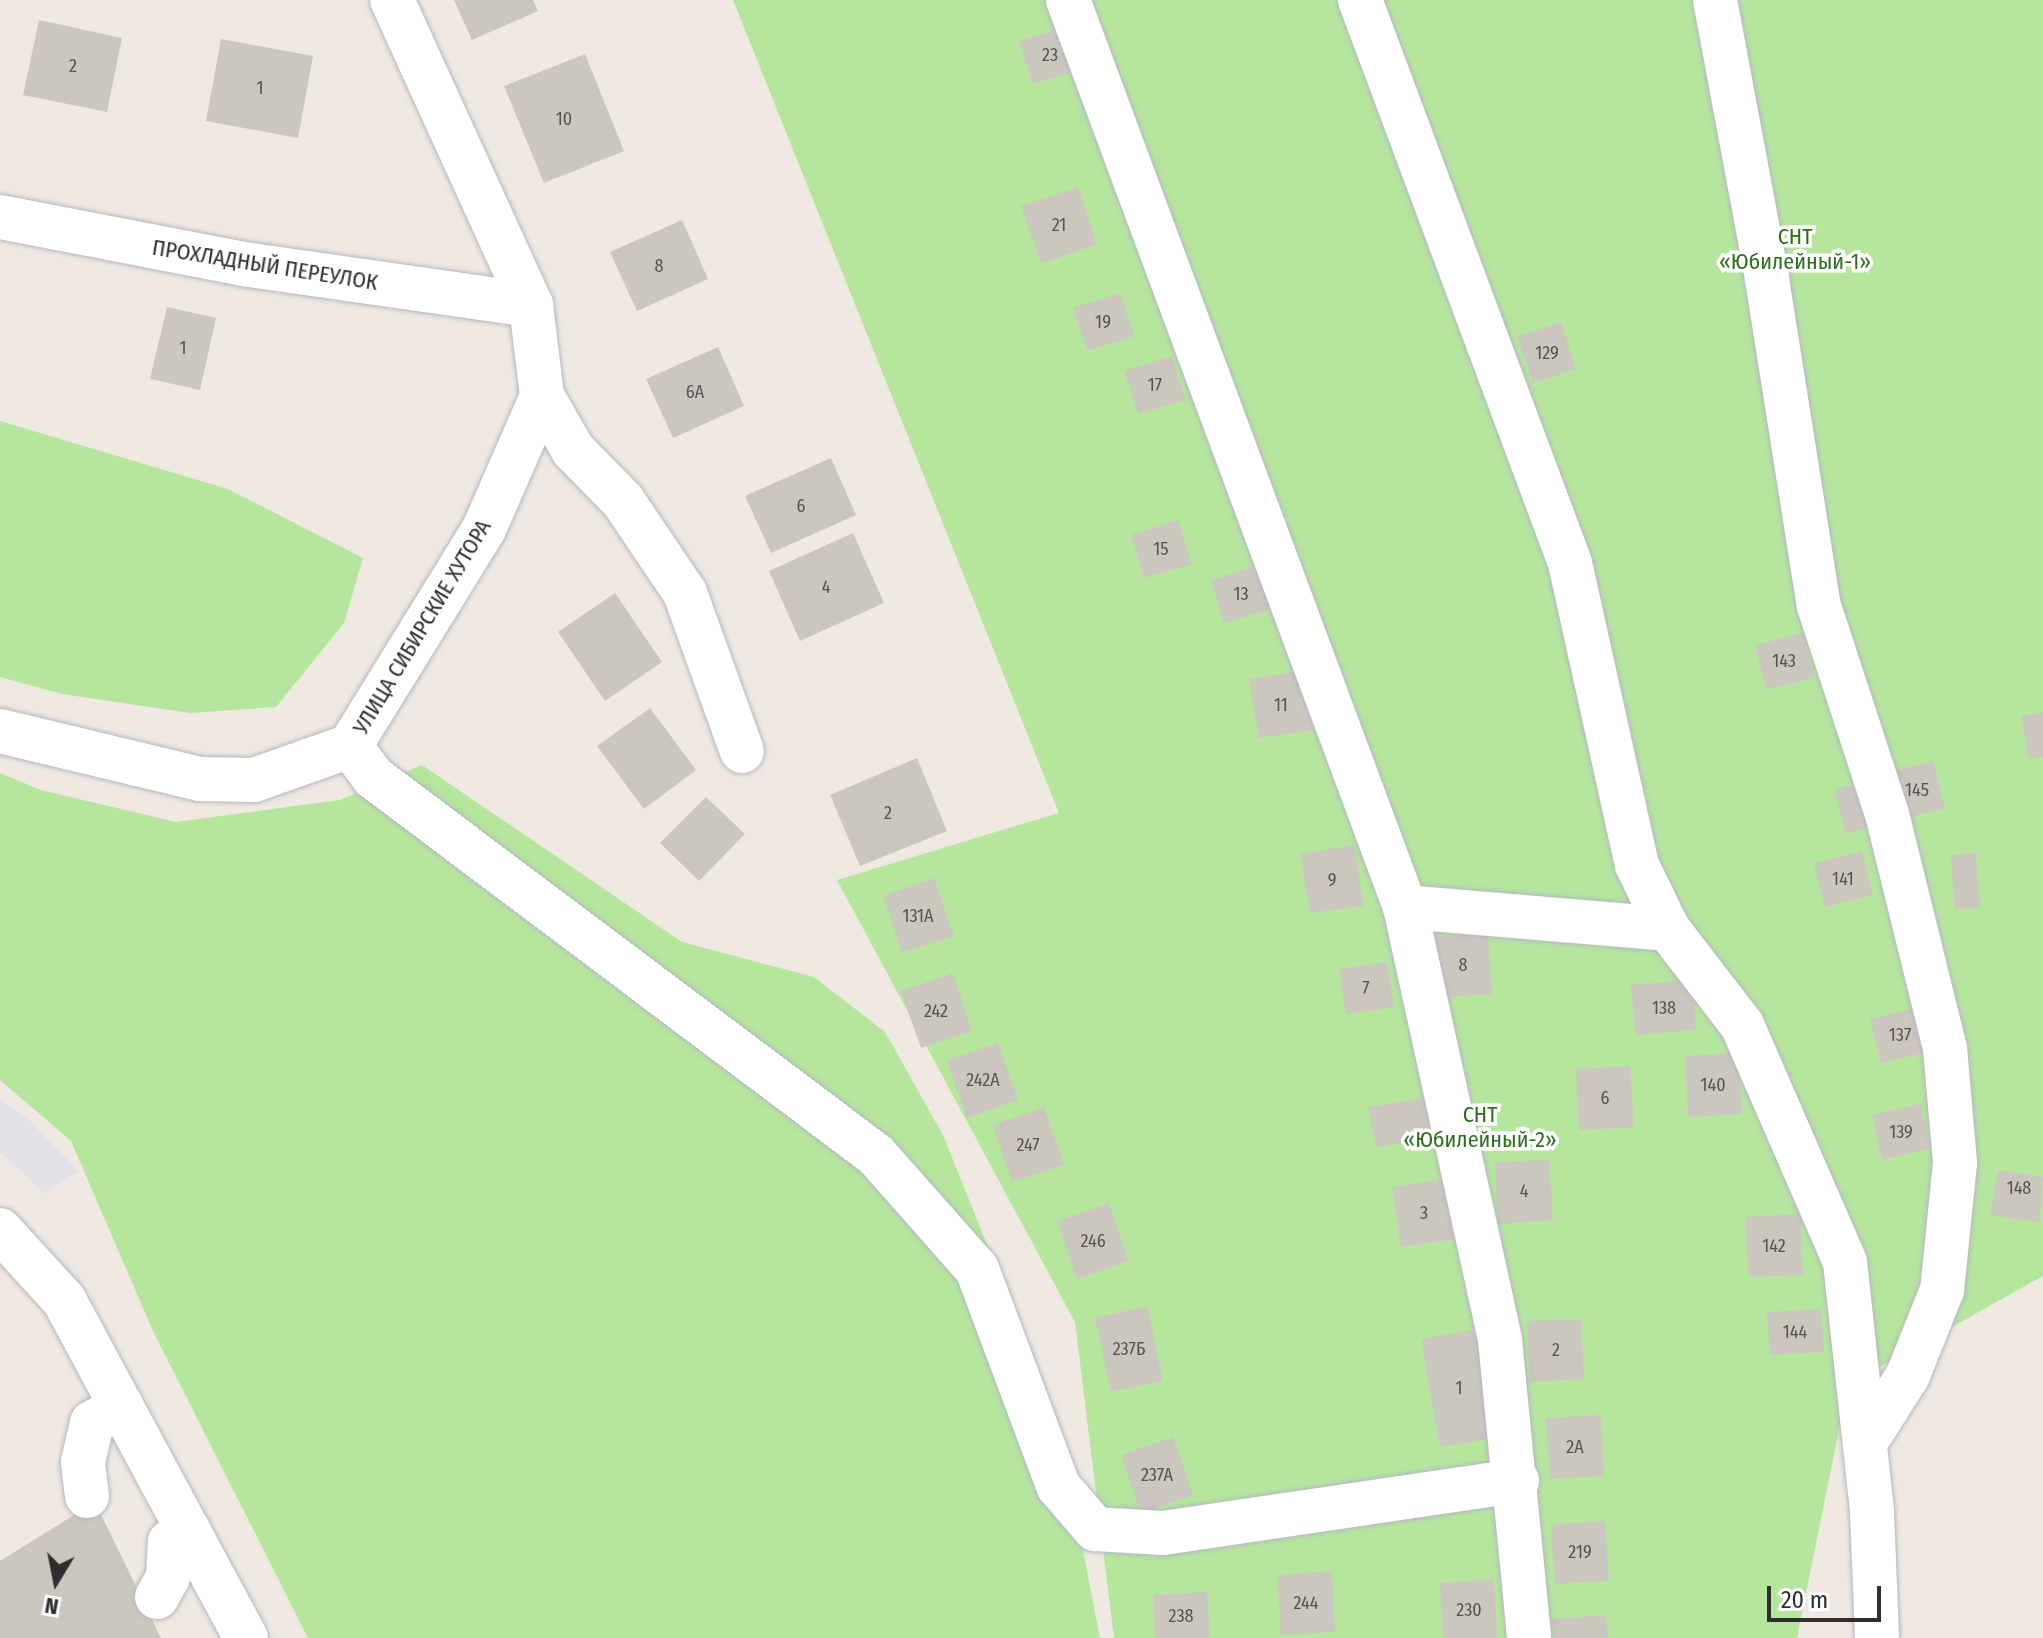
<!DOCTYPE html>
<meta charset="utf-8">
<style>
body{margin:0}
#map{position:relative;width:2043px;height:1638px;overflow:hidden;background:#efe9e1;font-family:"Fira Sans Condensed",sans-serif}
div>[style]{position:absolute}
.industrial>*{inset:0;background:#e3e1e8}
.green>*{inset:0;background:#b6e59e}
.building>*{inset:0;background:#cbc7bf}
.roads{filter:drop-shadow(0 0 2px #b4b7c1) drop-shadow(0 0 2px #b4b7c1)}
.minor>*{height:44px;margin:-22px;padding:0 22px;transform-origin:22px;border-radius:22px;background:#fff}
span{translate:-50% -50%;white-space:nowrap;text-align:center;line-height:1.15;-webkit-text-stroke:7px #fff;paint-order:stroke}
.number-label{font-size:18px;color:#555452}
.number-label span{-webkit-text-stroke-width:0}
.park-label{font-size:22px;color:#2c6e1b}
.street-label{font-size:22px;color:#2e2e2e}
.north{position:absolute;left:16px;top:1542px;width:80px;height:80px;-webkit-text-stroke:6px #fff;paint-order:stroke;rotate:190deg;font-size:22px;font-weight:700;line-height:32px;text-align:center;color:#2e2e2e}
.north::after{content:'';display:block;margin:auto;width:28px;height:36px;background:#2e2e2e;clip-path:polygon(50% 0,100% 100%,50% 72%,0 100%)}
.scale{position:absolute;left:1767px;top:1586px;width:114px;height:36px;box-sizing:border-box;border:4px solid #2e2e2e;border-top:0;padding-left:10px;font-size:24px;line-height:28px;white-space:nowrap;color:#2e2e2e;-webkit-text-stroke:6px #fff;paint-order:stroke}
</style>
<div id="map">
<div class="industrial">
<div style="clip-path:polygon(0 1099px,29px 1120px,78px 1171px,45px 1194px,0 1152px)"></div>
</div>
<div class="green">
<div style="clip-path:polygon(733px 0,2043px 0,2043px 1276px,1848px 1385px,1797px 1638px,1114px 1638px,1075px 1322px,837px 880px,1059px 813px)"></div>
<div style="clip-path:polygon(0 421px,228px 489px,363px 558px,344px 623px,276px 707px,190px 713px,62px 694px,0 677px)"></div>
<div style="clip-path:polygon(422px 765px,682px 942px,814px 977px,885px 1032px,943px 1135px,1058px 1421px,1100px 1638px,308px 1638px,153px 1331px,71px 1141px,0 1080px,0 773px,41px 790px,176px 822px,340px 800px)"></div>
</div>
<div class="building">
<div style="clip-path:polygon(454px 0,533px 0,538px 11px,472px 40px)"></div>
<div style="clip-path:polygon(39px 20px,122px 38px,107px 112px,23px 95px)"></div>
<div style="clip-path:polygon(1066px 26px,1080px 69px,1033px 84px,1019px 41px)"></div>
<div style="clip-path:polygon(221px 39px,313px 56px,298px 138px,206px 121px)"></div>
<div style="clip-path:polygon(585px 54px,624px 151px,544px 183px,504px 86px)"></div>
<div style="clip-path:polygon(1078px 187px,1097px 244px,1041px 264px,1021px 206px)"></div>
<div style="clip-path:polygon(682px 220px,708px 279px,637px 311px,610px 252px)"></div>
<div style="clip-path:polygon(1120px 293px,1134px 336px,1087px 351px,1073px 308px)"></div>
<div style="clip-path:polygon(167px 307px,216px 318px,200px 390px,150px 379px)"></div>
<div style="clip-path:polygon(1561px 322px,1576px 369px,1533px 383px,1517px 336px)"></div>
<div style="clip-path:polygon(718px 347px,744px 406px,673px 438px,646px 379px)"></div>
<div style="clip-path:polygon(1172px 356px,1185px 400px,1138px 414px,1124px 371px)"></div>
<div style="clip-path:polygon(831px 458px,856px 515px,771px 553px,745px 496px)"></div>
<div style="clip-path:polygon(1178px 520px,1192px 564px,1144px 578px,1131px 535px)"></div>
<div style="clip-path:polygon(853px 533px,884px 603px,800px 641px,769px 571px)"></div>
<div style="clip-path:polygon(1258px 565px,1272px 609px,1224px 623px,1211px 580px)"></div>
<div style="clip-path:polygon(615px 593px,662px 662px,605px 701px,558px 632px)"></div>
<div style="clip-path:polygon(1803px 633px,1814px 678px,1766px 689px,1755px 645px)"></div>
<div style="clip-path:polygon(1304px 670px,1313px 730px,1259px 738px,1249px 679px)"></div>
<div style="clip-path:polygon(650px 708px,696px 770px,644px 809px,597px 746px)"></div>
<div style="clip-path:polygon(2043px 712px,2043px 757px,2029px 759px,2021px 716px)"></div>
<div style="clip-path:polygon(917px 758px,947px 831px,860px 866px,830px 795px)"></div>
<div style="clip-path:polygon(1933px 761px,1945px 808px,1901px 819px,1889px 772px)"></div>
<div style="clip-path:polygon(1864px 781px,1877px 825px,1846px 834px,1834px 790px)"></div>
<div style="clip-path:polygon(706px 797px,745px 834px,699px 881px,660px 843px)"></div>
<div style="clip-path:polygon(1354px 845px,1364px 906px,1310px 913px,1300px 854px)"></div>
<div style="clip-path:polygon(1862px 851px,1873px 895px,1825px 907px,1814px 863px)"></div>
<div style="clip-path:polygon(1976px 853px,1980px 908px,1955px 909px,1951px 855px)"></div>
<div style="clip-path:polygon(934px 878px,954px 936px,902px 953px,883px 896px)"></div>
<div style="clip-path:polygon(1488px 933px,1492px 994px,1438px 997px,1434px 937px)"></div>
<div style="clip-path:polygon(1387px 962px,1394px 1007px,1346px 1014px,1339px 969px)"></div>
<div style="clip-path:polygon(953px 973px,972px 1031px,921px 1048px,901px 991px)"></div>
<div style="clip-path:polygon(1692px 980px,1696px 1030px,1636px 1035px,1631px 985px)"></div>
<div style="clip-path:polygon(1918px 1007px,1929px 1052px,1881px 1063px,1870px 1019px)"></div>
<div style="clip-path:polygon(998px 1043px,1018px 1100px,967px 1118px,947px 1060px)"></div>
<div style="clip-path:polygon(1739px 1053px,1742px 1114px,1688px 1117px,1685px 1056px)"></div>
<div style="clip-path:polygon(1630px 1066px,1634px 1127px,1579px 1130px,1576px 1069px)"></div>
<div style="clip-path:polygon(1424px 1098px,1431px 1138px,1376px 1147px,1368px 1107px)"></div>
<div style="clip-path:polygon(1920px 1104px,1931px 1148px,1882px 1160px,1872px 1115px)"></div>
<div style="clip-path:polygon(1044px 1107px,1064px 1165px,1012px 1182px,993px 1125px)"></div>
<div style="clip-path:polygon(1549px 1160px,1553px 1220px,1498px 1224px,1495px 1162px)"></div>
<div style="clip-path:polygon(1998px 1170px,2043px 1177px,2039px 1222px,1990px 1215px)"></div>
<div style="clip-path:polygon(1446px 1179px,1455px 1239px,1401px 1247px,1392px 1187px)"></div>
<div style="clip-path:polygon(1109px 1203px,1129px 1261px,1077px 1279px,1057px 1221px)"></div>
<div style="clip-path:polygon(1800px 1214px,1803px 1275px,1749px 1277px,1745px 1217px)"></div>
<div style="clip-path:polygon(1147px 1306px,1163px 1381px,1111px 1392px,1095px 1318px)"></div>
<div style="clip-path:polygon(1821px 1309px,1824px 1352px,1770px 1355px,1767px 1312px)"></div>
<div style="clip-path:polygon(1581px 1319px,1584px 1379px,1530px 1382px,1527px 1321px)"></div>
<div style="clip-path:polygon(1477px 1329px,1496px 1438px,1440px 1447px,1421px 1339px)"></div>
<div style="clip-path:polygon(1601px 1415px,1604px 1476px,1550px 1479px,1546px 1418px)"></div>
<div style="clip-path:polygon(1173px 1437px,1193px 1495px,1141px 1513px,1121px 1455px)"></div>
<div style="clip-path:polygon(95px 1502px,161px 1638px,0 1638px,0 1561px)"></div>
<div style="clip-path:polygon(1605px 1521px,1609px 1581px,1555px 1584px,1551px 1524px)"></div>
<div style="clip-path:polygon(1332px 1571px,1335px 1632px,1281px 1635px,1277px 1575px)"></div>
<div style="clip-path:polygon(1494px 1579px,1497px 1638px,1443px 1638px,1440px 1583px)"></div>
<div style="clip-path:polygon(1207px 1592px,1210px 1638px,1155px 1638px,1153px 1595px)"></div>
<div style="clip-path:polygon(1606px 1615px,1608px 1638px,1553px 1638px,1552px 1619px)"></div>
</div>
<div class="roads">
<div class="minor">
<div style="left:392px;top:0;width:335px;rotate:65.5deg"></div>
<div style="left:531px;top:305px;width:92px;rotate:83.1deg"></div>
<div style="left:542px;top:396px;width:62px;rotate:60.1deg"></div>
<div style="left:573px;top:450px;width:71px;rotate:45.6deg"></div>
<div style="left:623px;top:501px;width:111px;rotate:56deg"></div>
<div style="left:685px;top:593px;width:168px;rotate:70.2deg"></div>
<div style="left:1068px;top:0;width:968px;rotate:69.62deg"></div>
<div style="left:1405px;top:907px;width:443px;rotate:77.6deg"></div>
<div style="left:1500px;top:1340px;width:299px;rotate:84.4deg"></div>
<div style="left:1360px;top:0;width:601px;rotate:69.54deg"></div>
<div style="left:1570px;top:563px;width:309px;rotate:77.5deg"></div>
<div style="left:1637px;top:865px;width:71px;rotate:64.2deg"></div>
<div style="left:1668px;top:929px;width:121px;rotate:52.4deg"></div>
<div style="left:1742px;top:1025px;width:258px;rotate:66.5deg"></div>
<div style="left:1845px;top:1262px;width:251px;rotate:83.8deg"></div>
<div style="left:1872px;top:1512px;width:126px;rotate:87.7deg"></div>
<div style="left:1715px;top:0;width:284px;rotate:79.4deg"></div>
<div style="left:1767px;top:279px;width:331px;rotate:81deg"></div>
<div style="left:1819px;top:606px;width:219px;rotate:71.9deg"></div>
<div style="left:1887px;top:814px;width:241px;rotate:76.1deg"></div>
<div style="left:1945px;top:1048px;width:115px;rotate:85deg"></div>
<div style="left:1955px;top:1163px;width:128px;rotate:95.8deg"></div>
<div style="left:1942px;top:1290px;width:92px;rotate:111.8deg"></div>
<div style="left:1908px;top:1375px;width:80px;rotate:122.3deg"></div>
<div style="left:0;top:217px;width:248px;rotate:10.9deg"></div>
<div style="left:243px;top:264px;width:291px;rotate:8.1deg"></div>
<div style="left:0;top:731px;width:206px;rotate:13.5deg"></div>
<div style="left:200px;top:779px;width:54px;rotate:1.1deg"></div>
<div style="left:254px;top:780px;width:102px;rotate:-19.5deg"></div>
<div style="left:350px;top:746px;width:255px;rotate:-58.3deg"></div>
<div style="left:484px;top:529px;width:145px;rotate:-66.4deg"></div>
<div style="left:350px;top:746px;width:39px;rotate:53deg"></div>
<div style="left:373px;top:777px;width:629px;rotate:36.92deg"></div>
<div style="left:876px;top:1155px;width:152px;rotate:48.5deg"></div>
<div style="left:977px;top:1269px;width:232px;rotate:69.5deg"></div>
<div style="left:1058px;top:1486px;width:57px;rotate:49.3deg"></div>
<div style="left:1095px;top:1529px;width:68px;rotate:3.4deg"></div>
<div style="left:1163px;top:1533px;width:358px;rotate:-8.4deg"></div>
<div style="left:1405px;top:907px;width:264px;rotate:4.8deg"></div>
<div style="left:0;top:1230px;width:95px;rotate:47.6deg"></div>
<div style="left:64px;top:1300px;width:384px;rotate:61.7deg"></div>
<div style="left:87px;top:1496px;width:34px;rotate:-97deg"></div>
<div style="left:83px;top:1462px;width:40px;rotate:-77deg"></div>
<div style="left:92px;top:1423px;width:34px;rotate:-30deg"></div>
<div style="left:157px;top:1597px;width:23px;rotate:-61deg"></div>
<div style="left:168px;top:1577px;width:35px;rotate:-87deg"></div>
<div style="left:170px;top:1542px;width:22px;rotate:-34deg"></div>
</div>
</div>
<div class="number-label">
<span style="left:1050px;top:55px">23</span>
<span style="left:73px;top:66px">2</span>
<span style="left:260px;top:88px">1</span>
<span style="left:564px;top:119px">10</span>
<span style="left:1059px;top:225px">21</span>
<span style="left:659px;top:266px">8</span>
<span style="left:1103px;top:322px">19</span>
<span style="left:183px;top:348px">1</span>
<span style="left:1547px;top:353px">129</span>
<span style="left:1155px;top:385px">17</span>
<span style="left:695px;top:392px">6А</span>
<span style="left:801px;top:506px">6</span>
<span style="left:1161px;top:549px">15</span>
<span style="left:826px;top:587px">4</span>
<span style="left:1241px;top:594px">13</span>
<span style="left:1784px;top:661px">143</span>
<span style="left:1281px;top:705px">11</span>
<span style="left:1917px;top:790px">145</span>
<span style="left:888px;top:813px">2</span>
<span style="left:1843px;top:879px">141</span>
<span style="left:1332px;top:880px">9</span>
<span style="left:918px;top:916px">131А</span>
<span style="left:1463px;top:965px">8</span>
<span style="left:1366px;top:988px">7</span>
<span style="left:1664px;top:1008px">138</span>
<span style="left:936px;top:1011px">242</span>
<span style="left:1900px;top:1035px">137</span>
<span style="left:983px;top:1080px">242А</span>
<span style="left:1713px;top:1085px">140</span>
<span style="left:1605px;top:1098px">6</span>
<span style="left:1901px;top:1132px">139</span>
<span style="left:1028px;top:1145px">247</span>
<span style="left:2019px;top:1188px">148</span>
<span style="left:1524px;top:1191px">4</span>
<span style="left:1424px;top:1213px">3</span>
<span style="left:1093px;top:1241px">246</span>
<span style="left:1774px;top:1246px">142</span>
<span style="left:1795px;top:1332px">144</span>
<span style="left:1129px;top:1349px">237Б</span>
<span style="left:1556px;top:1350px">2</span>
<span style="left:1459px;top:1388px">1</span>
<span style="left:1575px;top:1447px">2А</span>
<span style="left:1157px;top:1475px">237А</span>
<span style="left:1580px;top:1552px">219</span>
<span style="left:1306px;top:1603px">244</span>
<span style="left:1469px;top:1610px">230</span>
<span style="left:1181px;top:1616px">238</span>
</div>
<div class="park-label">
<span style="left:1795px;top:249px">СНТ<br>«Юбилейный-1»</span>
<span style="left:1480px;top:1127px">СНТ<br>«Юбилейный-2»</span>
</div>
<div class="street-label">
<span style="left:265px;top:265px;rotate:9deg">ПРОХЛАДНЫЙ ПЕРЕУЛОК</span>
<span style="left:422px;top:627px;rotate:-59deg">УЛИЦА СИБИРСКИЕ ХУТОРА</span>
</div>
<div class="north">N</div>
<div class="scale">20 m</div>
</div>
